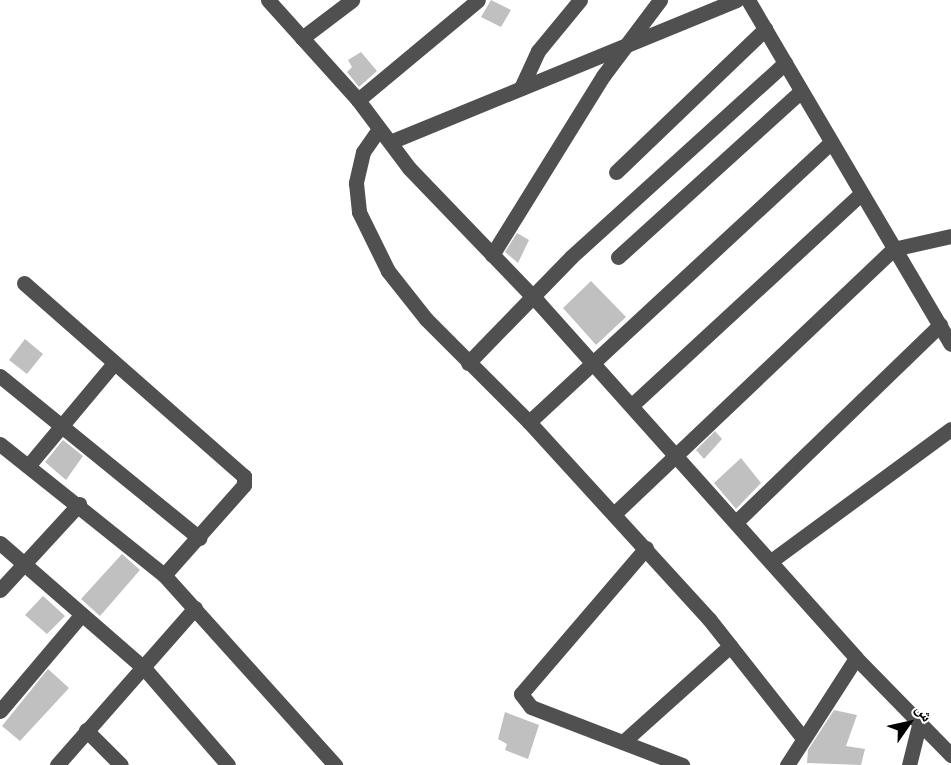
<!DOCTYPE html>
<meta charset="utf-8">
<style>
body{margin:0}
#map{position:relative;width:951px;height:765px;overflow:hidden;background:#fff;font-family:Karla,"Noto Naskh Arabic",sans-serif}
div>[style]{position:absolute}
.building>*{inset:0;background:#c0c0c0}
.minor>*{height:15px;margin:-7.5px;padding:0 7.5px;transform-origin:7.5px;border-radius:7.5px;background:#505050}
span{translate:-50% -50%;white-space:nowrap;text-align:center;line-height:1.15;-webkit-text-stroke:4.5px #fff;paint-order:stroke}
.north{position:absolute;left:879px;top:693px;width:60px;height:60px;-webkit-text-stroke:4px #fff;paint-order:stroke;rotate:56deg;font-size:16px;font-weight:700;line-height:24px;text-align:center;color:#000}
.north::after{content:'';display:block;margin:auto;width:21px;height:27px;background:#000;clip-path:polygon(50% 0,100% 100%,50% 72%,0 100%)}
</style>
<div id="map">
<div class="building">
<div style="clip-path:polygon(491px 0,511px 10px,501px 27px,481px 17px)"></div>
<div style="clip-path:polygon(361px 52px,377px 71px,359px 87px,347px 72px,352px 67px,348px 60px)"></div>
<div style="clip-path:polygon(517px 233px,529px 240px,518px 263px,505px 252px)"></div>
<div style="clip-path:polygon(591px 281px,626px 317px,596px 345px,563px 308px)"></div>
<div style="clip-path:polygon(25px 339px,43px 354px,27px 374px,9px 360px)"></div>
<div style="clip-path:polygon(715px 431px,722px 439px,704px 459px,696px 450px)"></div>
<div style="clip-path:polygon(63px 440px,83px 456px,66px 480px,45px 462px)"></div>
<div style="clip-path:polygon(741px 458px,761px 483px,736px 509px,714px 483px)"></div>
<div style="clip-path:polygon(122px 554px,140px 570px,100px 616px,81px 599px)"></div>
<div style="clip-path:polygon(43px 596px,65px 616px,47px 634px,25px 615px)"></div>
<div style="clip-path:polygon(48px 669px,69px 688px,20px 741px,2px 726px)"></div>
<div style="clip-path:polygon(834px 710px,857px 715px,846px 746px,865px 749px,861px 765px,807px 763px,808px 750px)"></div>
<div style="clip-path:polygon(505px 712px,539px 725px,528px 759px,505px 750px,507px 744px,498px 739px)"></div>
</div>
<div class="minor">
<div style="left:268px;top:0;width:135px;rotate:48deg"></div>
<div style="left:358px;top:100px;width:85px;rotate:53.1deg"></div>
<div style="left:409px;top:168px;width:186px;rotate:46.1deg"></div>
<div style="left:538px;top:302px;width:477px;rotate:48.2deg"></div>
<div style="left:856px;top:658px;width:136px;rotate:45.6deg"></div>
<div style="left:748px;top:0;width:399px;rotate:59.5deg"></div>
<div style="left:302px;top:38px;width:63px;rotate:-37.2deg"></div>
<div style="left:521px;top:88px;width:41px;rotate:-65.3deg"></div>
<div style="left:538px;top:51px;width:66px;rotate:-50.5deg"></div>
<div style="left:358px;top:100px;width:156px;rotate:-39.8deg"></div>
<div style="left:379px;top:129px;width:28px;rotate:125deg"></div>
<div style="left:363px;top:152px;width:32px;rotate:103deg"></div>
<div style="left:356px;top:183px;width:29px;rotate:84deg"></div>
<div style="left:359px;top:212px;width:66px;rotate:63.8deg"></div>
<div style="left:388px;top:271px;width:61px;rotate:51.6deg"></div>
<div style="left:426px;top:319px;width:146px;rotate:45deg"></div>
<div style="left:529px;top:422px;width:267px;rotate:47.6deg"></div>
<div style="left:709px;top:619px;width:152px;rotate:51.7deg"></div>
<div style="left:390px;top:142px;width:375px;rotate:-22.3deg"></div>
<div style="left:616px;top:172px;width:207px;rotate:-43.8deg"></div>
<div style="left:492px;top:255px;width:211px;rotate:-58.2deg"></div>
<div style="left:603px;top:76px;width:95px;rotate:-53.1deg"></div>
<div style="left:618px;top:257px;width:247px;rotate:-42.2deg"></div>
<div style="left:24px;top:283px;width:293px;rotate:41.3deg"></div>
<div style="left:244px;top:476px;width:9px;rotate:90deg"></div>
<div style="left:244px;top:485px;width:120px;rotate:131.6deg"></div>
<div style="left:468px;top:363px;width:148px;rotate:-45.8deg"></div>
<div style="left:571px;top:257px;width:289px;rotate:-42.2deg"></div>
<div style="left:0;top:376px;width:257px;rotate:39.1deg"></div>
<div style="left:632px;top:405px;width:311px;rotate:-42.7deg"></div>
<div style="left:529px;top:422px;width:412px;rotate:-42.8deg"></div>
<div style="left:0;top:444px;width:210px;rotate:38.6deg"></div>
<div style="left:164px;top:575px;width:256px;rotate:48deg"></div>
<div style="left:28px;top:466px;width:134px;rotate:-50.1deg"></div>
<div style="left:614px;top:514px;width:385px;rotate:-43.5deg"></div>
<div style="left:893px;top:249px;width:59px;rotate:-12.6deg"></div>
<div style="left:736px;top:522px;width:284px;rotate:-44deg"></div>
<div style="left:0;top:543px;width:191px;rotate:41deg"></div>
<div style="left:144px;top:668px;width:128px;rotate:49.1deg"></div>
<div style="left:646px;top:548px;width:192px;rotate:130.6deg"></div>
<div style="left:521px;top:694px;width:16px;rotate:52deg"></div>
<div style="left:531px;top:707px;width:162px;rotate:21deg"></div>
<div style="left:771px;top:561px;width:223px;rotate:-36.3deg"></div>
<div style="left:0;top:590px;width:117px;rotate:-47.4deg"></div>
<div style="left:0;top:711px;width:126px;rotate:-49.8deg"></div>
<div style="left:86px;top:730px;width:49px;rotate:45deg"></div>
<div style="left:623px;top:742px;width:144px;rotate:-41.9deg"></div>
<div style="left:57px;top:765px;width:209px;rotate:-48.7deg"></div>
<div style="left:787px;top:765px;width:127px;rotate:-57.2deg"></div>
<div style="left:909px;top:765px;width:41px;rotate:-76deg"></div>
</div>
<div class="north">ش</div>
</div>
